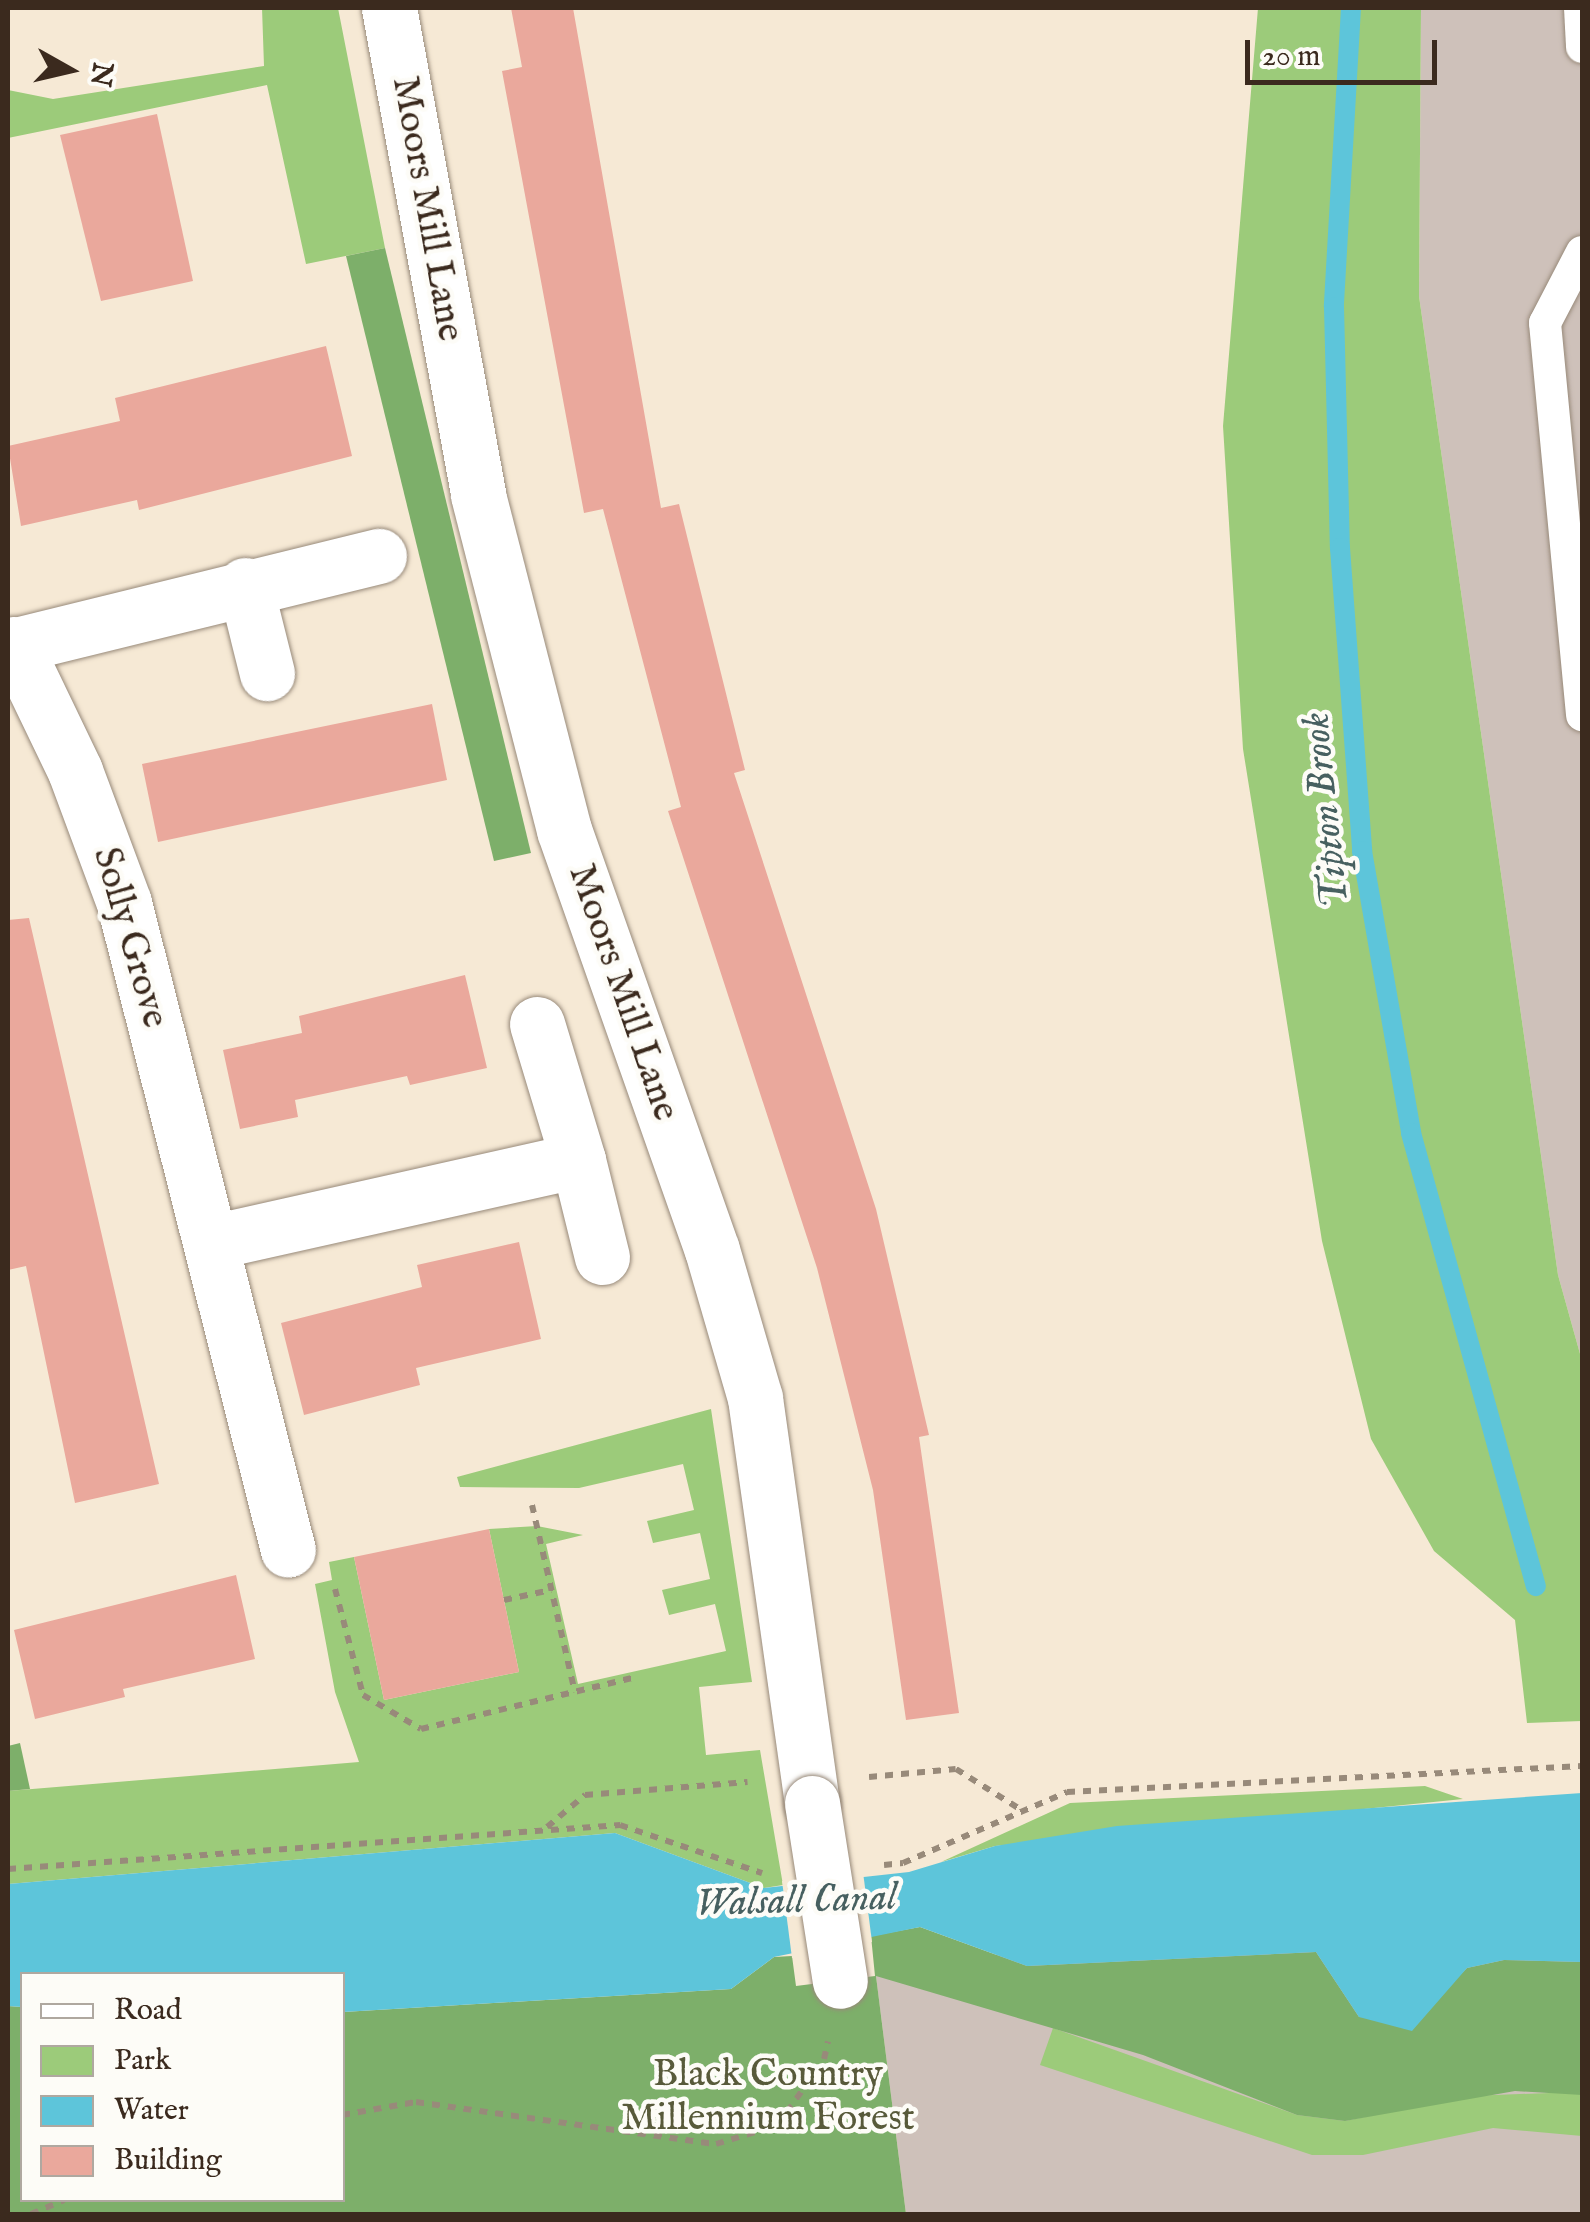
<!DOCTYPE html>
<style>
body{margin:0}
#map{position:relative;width:1590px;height:2222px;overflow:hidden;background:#f6e9d5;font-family:"IM FELL English",serif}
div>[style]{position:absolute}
.industrial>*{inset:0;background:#cec1ba}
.green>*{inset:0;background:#9ccb7a}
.forest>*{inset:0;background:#7daf6a}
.water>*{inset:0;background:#5dc5da}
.pier>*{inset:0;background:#f6e9d5}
.stream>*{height:20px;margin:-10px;padding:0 10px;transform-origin:10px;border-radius:10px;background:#5dc5da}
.building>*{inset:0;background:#eaa89c}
.path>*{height:6px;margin-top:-3px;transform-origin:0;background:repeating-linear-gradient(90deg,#988a7a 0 8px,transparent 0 16px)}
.roads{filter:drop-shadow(0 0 2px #988a7a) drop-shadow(0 0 2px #988a7a)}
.service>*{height:32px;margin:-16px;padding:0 16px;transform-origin:16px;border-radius:16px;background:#fff}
.minor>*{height:55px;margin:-27.5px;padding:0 27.5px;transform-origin:27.5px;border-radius:27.5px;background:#fff}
.bridges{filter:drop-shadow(0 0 2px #988a7a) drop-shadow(0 0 2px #988a7a)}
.minor-bridge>*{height:55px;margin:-27.5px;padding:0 27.5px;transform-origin:27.5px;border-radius:27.5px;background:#fff}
span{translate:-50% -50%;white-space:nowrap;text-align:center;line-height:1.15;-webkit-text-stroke:9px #fdfcf7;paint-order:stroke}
.street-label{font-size:38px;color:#3b2a1e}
.park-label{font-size:38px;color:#585a3a}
.water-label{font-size:40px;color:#476060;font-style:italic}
.frame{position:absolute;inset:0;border:10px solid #3b2a1e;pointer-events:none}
.legend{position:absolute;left:20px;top:1972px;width:325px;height:230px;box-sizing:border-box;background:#fdfcf7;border:2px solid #afa8a0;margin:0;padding:12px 18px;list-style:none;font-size:30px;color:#3b2a1e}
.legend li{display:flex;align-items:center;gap:20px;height:50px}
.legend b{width:50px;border:2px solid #afa8a0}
.north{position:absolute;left:20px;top:20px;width:100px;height:100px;-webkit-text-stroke:8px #fdfcf7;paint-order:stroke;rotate:98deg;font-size:28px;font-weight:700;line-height:40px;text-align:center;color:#3b2a1e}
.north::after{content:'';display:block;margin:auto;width:35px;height:45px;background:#3b2a1e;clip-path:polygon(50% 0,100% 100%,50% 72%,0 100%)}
.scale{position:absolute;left:1245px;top:40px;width:192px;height:45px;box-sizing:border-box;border:5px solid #3b2a1e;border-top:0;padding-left:12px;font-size:30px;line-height:35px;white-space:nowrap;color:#3b2a1e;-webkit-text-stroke:8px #fdfcf7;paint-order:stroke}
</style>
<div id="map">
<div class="industrial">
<div style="clip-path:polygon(1421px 8px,1582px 8px,1582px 1361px,1558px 1275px,1419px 296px)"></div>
<div style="clip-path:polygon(1582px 1850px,1582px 2214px,906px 2214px,876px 1976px)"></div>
</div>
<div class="green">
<div style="clip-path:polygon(262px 8px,338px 8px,385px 248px,306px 264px,267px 85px,8px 138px,8px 90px,53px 99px,264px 66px)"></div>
<div style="clip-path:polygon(1258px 8px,1421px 8px,1419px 296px,1558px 1275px,1582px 1361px,1582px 1721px,1527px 1723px,1515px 1620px,1434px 1551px,1371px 1439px,1322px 1241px,1243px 749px,1223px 426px)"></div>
<div style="clip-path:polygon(711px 1409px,752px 1682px,699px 1687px,706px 1755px,760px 1750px,783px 1885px,764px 1888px,615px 1833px,8px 1884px,8px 1791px,359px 1762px,335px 1692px,315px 1584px,332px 1580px,329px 1562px,354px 1557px,384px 1700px,519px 1672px,489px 1529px,537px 1526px,583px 1535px,546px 1544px,578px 1684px,726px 1651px,715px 1604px,669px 1615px,662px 1590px,710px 1579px,700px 1533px,653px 1543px,647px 1521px,694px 1510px,683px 1464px,579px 1488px,460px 1487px,457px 1477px)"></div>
<div style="clip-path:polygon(1425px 1786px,1463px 1799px,995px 1846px,941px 1862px,1070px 1803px)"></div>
<div style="clip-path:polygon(1053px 2028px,1297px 2115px,1345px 2121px,1469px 2096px,1575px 2092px,1582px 2095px,1582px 2136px,1493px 2128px,1363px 2155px,1312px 2155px,1040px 2065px)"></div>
</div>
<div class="forest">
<div style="clip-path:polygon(385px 248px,531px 853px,494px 861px,346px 256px)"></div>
<div style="clip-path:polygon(20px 1743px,30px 1789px,8px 1791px,8px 1746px)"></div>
<div style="clip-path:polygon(920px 1927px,1027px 1966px,1316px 1952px,1359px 2017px,1417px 2019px,1467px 1968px,1504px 1960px,1582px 1962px,1582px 2095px,1515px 2091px,1345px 2121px,1297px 2115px,1143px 2055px,876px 1976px,906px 2214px,8px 2214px,8px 2006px,22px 2007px,22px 2200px,342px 2200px,343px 2012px,731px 1989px,774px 1957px,792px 1956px,796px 1986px,875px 1976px,871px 1936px)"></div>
</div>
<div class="water">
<div style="clip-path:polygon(1582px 1793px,1582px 1962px,1504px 1960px,1467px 1968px,1412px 2031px,1359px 2017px,1316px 1952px,1027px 1966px,920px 1927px,774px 1957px,731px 1989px,343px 2012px,342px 1974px,22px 1974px,22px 2007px,8px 2006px,8px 1884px,615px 1833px,764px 1888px,909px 1872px,995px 1846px,1117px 1826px)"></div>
</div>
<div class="pier">
<div style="clip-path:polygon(863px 1872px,872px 1942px,792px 1958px,782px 1881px)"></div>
</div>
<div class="stream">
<div style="left:1351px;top:8px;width:299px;rotate:93.3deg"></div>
<div style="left:1334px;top:307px;width:241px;rotate:88.6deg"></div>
<div style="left:1340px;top:548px;width:304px;rotate:85.8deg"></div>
<div style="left:1362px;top:851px;width:286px;rotate:80.1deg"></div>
<div style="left:1411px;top:1133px;width:470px;rotate:74.6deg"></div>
</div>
<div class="building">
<div style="clip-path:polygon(511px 8px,573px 8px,661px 508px,679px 504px,745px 770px,734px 773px,876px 1209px,929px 1435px,919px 1437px,959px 1713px,906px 1720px,873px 1490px,817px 1268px,668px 811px,681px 807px,603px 509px,584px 513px,502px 71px,522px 67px)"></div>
<div style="clip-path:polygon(157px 114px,193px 281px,101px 301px,60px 135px)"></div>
<div style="clip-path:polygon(326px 346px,352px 456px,139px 510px,137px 500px,21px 526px,8px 446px,120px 421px,115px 398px)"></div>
<div style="clip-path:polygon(432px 704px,447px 780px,158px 842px,142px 764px)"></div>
<div style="clip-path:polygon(29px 918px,159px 1484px,75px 1503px,26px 1266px,8px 1270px,8px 920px)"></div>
<div style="clip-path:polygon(465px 975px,487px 1068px,410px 1085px,407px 1076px,295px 1100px,298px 1117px,240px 1129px,223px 1050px,302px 1033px,299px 1016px)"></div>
<div style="clip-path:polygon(519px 1242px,541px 1339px,416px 1368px,420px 1385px,304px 1415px,281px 1323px,422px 1287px,417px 1265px)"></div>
<div style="clip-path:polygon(489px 1529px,519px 1672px,384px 1700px,354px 1557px)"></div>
<div style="clip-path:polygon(236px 1575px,255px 1659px,123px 1689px,125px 1697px,35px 1719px,14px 1630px)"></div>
</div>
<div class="path">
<div style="left:532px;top:1505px;width:192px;rotate:77.1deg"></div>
<div style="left:335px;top:1589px;width:110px;rotate:75.2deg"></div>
<div style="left:363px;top:1695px;width:67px;rotate:30.4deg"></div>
<div style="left:421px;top:1729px;width:217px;rotate:-13.6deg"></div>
<div style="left:504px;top:1600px;width:48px;rotate:-12deg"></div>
<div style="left:869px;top:1777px;width:87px;rotate:-5.3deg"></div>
<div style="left:956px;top:1769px;width:79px;rotate:32.1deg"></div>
<div style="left:547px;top:1827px;width:50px;rotate:-40.1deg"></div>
<div style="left:585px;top:1795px;width:163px;rotate:-4.6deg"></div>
<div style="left:884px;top:1865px;width:19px;rotate:-6deg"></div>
<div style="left:903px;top:1863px;width:179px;rotate:-23.4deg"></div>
<div style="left:1067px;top:1792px;width:516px;rotate:-2.89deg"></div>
<div style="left:8px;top:1869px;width:614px;rotate:-4.11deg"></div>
<div style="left:620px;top:1825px;width:150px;rotate:18.7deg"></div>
<div style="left:342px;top:2115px;width:75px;rotate:-10deg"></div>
<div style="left:416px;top:2102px;width:303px;rotate:8deg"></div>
<div style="left:716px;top:2144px;width:65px;rotate:-17deg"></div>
<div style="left:778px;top:2125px;width:80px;rotate:-55.1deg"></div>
<div style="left:824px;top:2059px;width:18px;rotate:-77deg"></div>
<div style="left:31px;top:2214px;width:36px;rotate:-23deg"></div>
</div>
<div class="roads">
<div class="service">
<div style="left:1580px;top:8px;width:39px;rotate:87deg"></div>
<div style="left:1582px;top:252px;width:80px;rotate:117.5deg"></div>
<div style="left:1545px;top:323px;width:394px;rotate:84.6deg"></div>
</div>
<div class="minor">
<div style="left:389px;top:8px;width:495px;rotate:79.6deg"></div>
<div style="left:478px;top:495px;width:346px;rotate:75.6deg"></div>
<div style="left:564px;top:830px;width:445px;rotate:70.6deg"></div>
<div style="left:712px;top:1250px;width:154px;rotate:73.8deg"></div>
<div style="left:755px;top:1398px;width:409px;rotate:82deg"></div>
<div style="left:245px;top:585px;width:91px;rotate:76deg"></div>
<div style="left:14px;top:644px;width:141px;rotate:64.3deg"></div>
<div style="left:75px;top:771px;width:141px;rotate:69.6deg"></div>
<div style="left:124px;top:903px;width:667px;rotate:75.78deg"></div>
<div style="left:8px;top:647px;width:382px;rotate:-13.8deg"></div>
<div style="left:537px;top:1024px;width:142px;rotate:73.2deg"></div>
<div style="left:212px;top:1242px;width:375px;rotate:-12.6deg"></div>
<div style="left:578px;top:1160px;width:100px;rotate:76.1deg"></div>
</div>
</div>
<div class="bridges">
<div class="minor-bridge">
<div style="left:812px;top:1803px;width:180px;rotate:81.1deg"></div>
</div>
</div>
<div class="street-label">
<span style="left:426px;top:209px;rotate:80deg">Moors Mill Lane</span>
<span style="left:129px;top:938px;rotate:74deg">Solly Grove</span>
<span style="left:622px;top:993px;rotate:71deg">Moors Mill Lane</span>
</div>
<div class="park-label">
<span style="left:768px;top:2098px">Black Country<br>Millennium Forest</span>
</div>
<div class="water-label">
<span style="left:1327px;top:810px;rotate:-96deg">Tipton Brook</span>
<span style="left:796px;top:1902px;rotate:-2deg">Walsall Canal</span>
</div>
<div class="frame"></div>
<ul class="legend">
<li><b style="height:12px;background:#fff"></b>Road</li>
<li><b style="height:28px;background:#9ccb7a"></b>Park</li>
<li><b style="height:28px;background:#5dc5da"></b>Water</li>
<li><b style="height:28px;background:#eaa89c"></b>Building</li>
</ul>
<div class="north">N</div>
<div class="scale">20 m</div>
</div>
